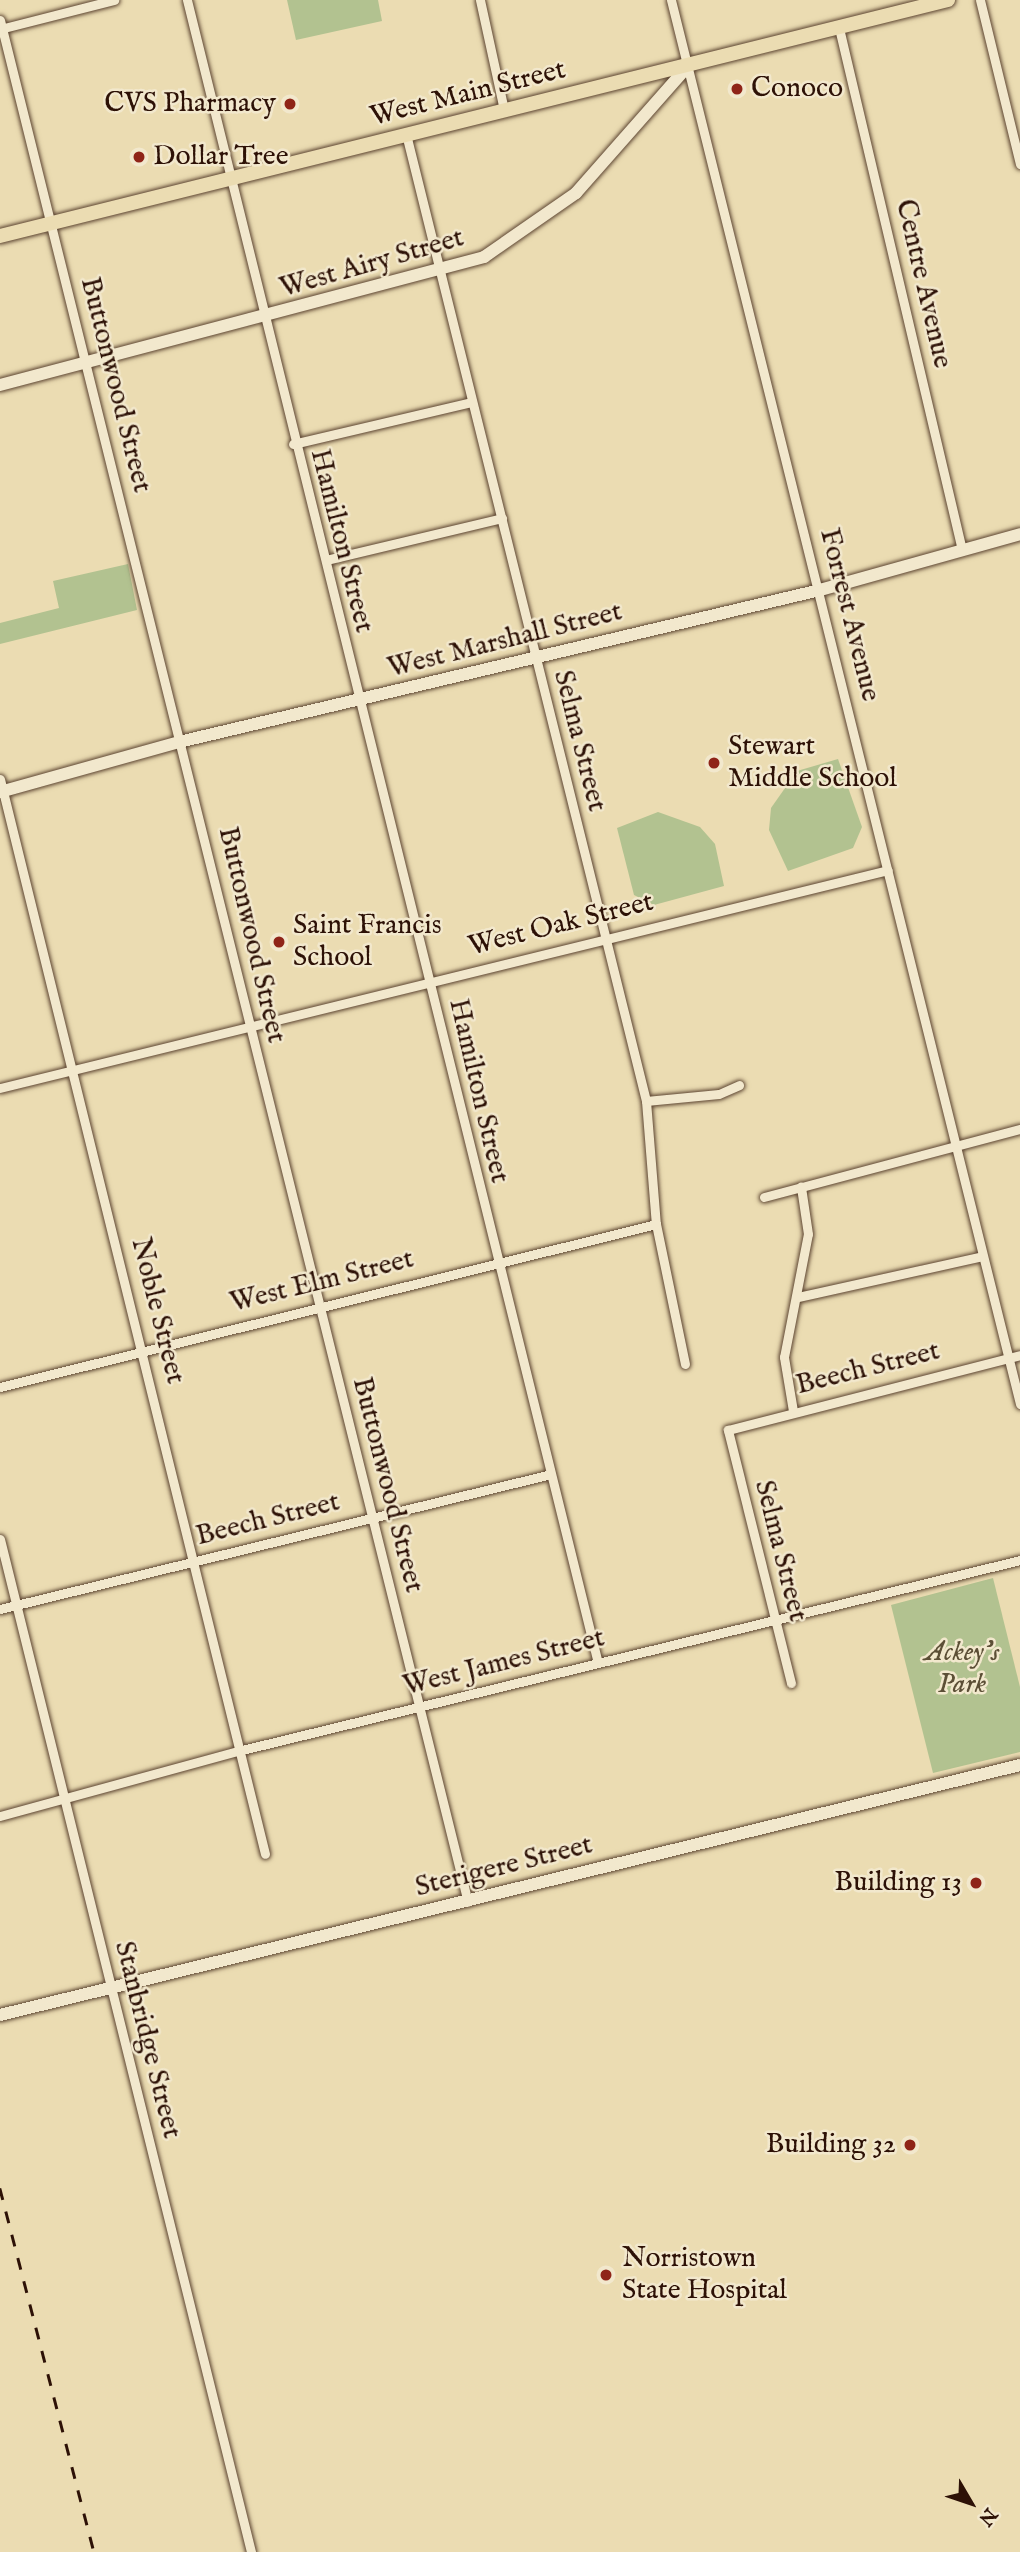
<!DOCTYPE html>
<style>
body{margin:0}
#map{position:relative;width:1020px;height:2552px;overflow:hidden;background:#ebdcb2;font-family:"IM FELL English",serif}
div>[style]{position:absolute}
.green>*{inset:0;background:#b2c290}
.roads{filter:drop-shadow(0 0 2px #5c4431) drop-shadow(0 0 2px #5c4431)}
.street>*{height:9px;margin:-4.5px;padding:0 4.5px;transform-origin:4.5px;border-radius:4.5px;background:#f2e8cd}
.secondary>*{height:12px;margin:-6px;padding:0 6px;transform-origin:6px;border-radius:6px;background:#f2e8cd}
.primary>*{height:14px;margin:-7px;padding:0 7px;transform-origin:7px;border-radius:7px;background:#ebdcb2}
.rail>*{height:2.5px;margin-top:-1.25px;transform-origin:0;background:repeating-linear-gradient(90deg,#2d1106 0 12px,transparent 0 24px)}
.dots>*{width:19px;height:19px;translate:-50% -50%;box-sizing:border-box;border:4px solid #f2e8cd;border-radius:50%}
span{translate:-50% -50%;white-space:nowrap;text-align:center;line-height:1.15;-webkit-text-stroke:5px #f2e8cd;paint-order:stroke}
.poi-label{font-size:28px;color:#2d1106}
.left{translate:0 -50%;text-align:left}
.right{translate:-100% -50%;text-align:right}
.street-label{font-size:28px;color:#2d1106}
.park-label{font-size:28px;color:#5c4f36;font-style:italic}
.north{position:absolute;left:936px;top:2468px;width:70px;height:70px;-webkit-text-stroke:5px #f2e8cd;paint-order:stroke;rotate:129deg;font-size:19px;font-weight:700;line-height:28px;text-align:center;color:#2d1106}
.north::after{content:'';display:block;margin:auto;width:24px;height:32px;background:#2d1106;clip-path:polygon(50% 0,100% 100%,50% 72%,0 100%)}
</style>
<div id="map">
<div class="green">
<div style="clip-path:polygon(287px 0,378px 0,382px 21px,296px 40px)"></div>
<div style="clip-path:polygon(128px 564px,137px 610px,0 644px,0 623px,59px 608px,53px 581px)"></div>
<div style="clip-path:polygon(838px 759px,862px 827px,853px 848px,788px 871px,769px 830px,771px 808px,797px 771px)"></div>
<div style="clip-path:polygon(658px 812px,700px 827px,715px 844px,724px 886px,654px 905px,634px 895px,617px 828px)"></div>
<div style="clip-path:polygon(993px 1578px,1020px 1687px,1020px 1752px,933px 1773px,891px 1605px)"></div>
</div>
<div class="roads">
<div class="street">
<div style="left:187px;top:0;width:1713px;rotate:76.12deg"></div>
<div style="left:480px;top:0;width:113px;rotate:77.7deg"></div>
<div style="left:671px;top:0;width:1447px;rotate:76.04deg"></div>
<div style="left:980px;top:0;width:169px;rotate:76.3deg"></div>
<div style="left:0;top:20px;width:1939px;rotate:76.04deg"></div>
<div style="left:839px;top:28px;width:536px;rotate:76.74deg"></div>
<div style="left:0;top:29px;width:118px;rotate:-14.3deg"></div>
<div style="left:406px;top:134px;width:996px;rotate:76.06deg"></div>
<div style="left:646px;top:1101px;width:123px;rotate:85.4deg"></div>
<div style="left:656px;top:1224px;width:143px;rotate:78.3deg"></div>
<div style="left:293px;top:444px;width:184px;rotate:-13.2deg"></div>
<div style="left:326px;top:560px;width:181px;rotate:-13.4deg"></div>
<div style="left:0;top:779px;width:1107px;rotate:76.15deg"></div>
<div style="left:0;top:1088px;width:914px;rotate:-13.79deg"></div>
<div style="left:646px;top:1101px;width:73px;rotate:-5.5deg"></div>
<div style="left:719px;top:1094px;width:22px;rotate:-24deg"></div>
<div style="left:764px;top:1197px;width:265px;rotate:-14.9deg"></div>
<div style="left:798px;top:1297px;width:189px;rotate:-12.5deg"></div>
<div style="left:0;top:1387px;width:676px;rotate:-13.95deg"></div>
<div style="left:793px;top:1411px;width:55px;rotate:-99.5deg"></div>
<div style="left:784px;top:1357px;width:125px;rotate:-79deg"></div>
<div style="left:808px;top:1234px;width:48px;rotate:-98.5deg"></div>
<div style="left:0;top:1539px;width:1044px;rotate:76.08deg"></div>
<div style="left:0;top:1609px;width:563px;rotate:-13.76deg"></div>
<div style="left:791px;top:1683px;width:261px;rotate:-104deg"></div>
<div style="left:728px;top:1430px;width:301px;rotate:-14.4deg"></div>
<div style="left:0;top:1816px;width:251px;rotate:-15.3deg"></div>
<div style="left:242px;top:1750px;width:801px;rotate:-13.72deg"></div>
</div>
<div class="secondary">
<div style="left:0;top:385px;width:501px;rotate:-14.81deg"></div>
<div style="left:484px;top:257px;width:112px;rotate:-34.8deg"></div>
<div style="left:576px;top:193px;width:169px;rotate:-48.6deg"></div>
<div style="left:0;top:792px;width:186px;rotate:-15.6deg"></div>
<div style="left:179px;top:742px;width:659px;rotate:-13.34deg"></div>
<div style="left:820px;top:590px;width:208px;rotate:-15.6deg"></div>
<div style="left:0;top:2015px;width:1050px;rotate:-13.77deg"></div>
</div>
<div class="primary">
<div style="left:0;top:236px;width:977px;rotate:-13.98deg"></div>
</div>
</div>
<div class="rail">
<div style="left:0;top:2188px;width:376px;rotate:75.5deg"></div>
</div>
<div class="dots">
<div style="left:737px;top:89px;background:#8f2418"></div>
<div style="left:290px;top:104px;background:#8f2418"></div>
<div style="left:139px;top:157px;background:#8f2418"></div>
<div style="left:714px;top:763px;background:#8f2418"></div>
<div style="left:279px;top:942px;background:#8f2418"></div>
<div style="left:976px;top:1883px;background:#8f2418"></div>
<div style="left:910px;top:2145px;background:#8f2418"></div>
<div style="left:606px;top:2275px;background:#8f2418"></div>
</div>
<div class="poi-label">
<span class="left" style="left:751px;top:89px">Conoco</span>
<span class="right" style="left:276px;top:104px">CVS Pharmacy</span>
<span class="left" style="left:153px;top:157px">Dollar Tree</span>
<span class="left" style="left:728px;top:763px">Stewart<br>Middle School</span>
<span class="left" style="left:293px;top:942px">Saint Francis<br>School</span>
<span class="right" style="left:962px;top:1883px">Building 13</span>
<span class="right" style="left:896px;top:2145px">Building 32</span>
<span class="left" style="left:622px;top:2275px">Norristown<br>State Hospital</span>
</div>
<div class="street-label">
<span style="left:468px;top:94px;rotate:-14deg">West Main Street</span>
<span style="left:372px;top:264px;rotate:-16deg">West Airy Street</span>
<span style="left:923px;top:284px;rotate:77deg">Centre Avenue</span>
<span style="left:115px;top:385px;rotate:76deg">Buttonwood Street</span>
<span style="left:341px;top:541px;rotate:76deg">Hamilton Street</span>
<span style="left:849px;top:615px;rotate:76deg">Forrest Avenue</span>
<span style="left:505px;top:641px;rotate:-14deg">West Marshall Street</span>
<span style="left:579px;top:741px;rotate:76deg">Selma Street</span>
<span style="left:561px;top:925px;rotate:-14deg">West Oak Street</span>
<span style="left:251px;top:935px;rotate:77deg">Buttonwood Street</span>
<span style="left:478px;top:1091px;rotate:77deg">Hamilton Street</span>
<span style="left:322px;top:1282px;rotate:-14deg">West Elm Street</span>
<span style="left:157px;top:1311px;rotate:76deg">Noble Street</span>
<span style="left:868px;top:1369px;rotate:-14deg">Beech Street</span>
<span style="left:387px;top:1485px;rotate:76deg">Buttonwood Street</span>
<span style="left:268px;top:1520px;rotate:-14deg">Beech Street</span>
<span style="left:780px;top:1551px;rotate:76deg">Selma Street</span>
<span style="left:504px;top:1663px;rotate:-14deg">West James Street</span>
<span style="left:504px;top:1867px;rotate:-14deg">Sterigere Street</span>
<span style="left:147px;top:2040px;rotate:76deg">Stanbridge Street</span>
</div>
<div class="park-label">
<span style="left:962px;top:1669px">Ackey's<br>Park</span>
</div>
<div class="north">N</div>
</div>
